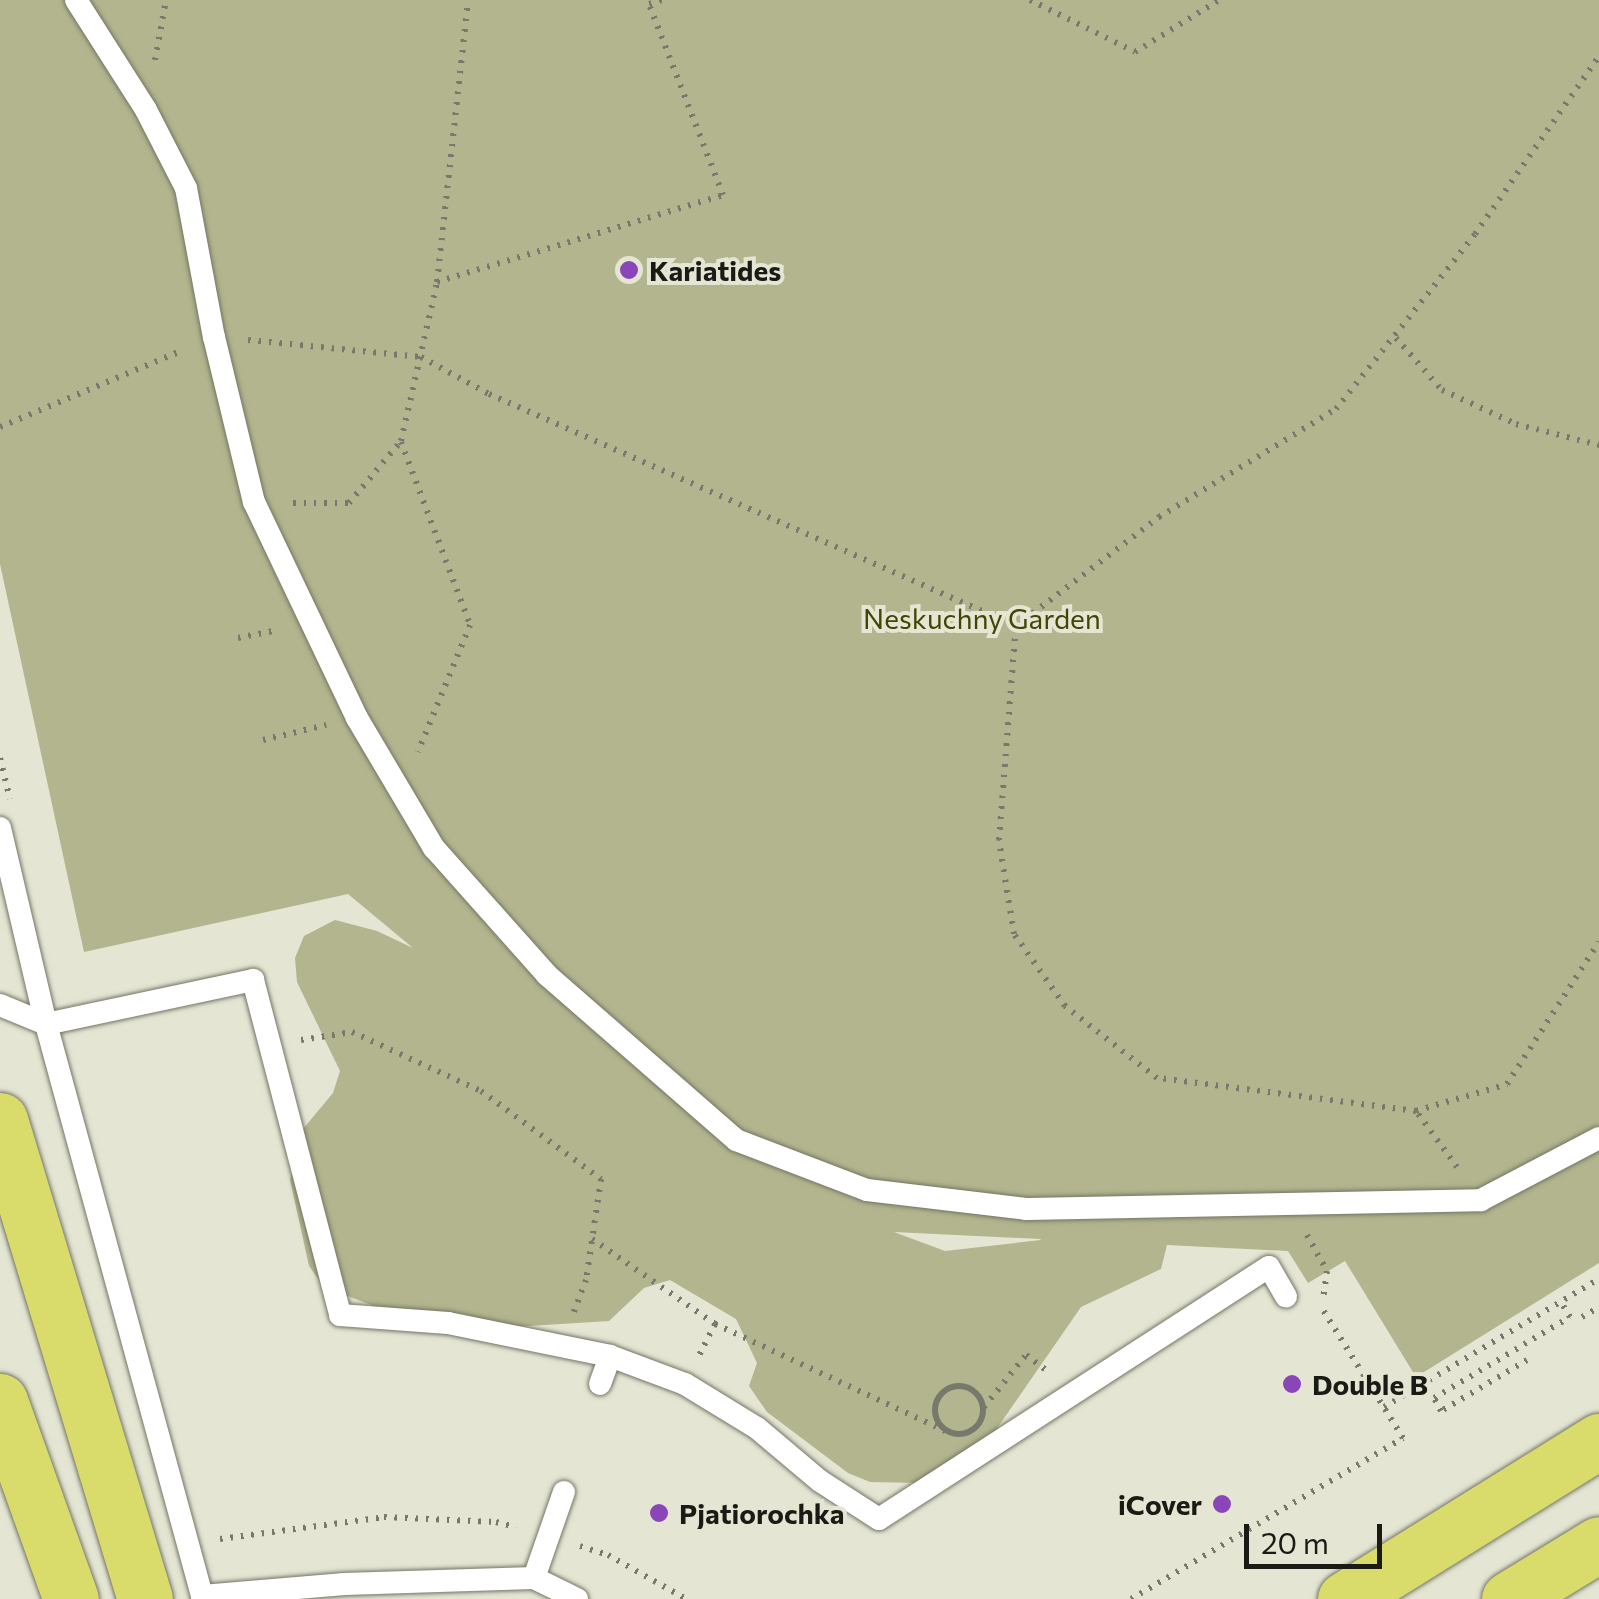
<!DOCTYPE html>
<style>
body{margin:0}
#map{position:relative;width:1599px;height:1599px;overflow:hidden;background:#e4e5d3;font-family:Commissioner,sans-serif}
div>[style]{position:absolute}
.green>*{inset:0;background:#b2b58d}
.path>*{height:6px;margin-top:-3px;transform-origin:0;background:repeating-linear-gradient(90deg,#78796d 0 2.5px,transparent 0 10.5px)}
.path>.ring{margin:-3px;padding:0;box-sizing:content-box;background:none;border:6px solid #78796d;border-radius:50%}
.roads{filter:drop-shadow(0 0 2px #757666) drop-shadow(0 0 2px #757666)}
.lane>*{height:22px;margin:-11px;padding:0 11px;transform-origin:11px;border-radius:11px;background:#fff}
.primary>*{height:55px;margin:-27.5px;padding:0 27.5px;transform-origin:27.5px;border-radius:27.5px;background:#d9dc6a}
.dots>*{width:28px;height:28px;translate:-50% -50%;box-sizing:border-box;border:5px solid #e4e5d3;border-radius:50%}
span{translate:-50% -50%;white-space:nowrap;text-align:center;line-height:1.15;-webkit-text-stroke:8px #e4e5d3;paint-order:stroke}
.poi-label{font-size:28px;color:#1a1b14;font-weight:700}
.left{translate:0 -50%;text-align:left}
.right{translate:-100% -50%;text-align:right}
.park-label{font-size:28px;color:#444502}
.scale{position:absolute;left:1244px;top:1524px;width:138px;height:45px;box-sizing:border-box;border:5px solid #1a1b14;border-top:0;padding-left:12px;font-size:30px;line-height:35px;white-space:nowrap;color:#1a1b14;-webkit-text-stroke:8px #e4e5d3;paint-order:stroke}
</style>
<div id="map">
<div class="green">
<div style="clip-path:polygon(evenodd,0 0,1599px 0,1599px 1263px,1416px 1377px,1345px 1261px,1308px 1283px,1288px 1251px,1167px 1245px,1161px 1269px,1081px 1307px,991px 1437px,924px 1483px,870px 1482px,848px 1473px,767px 1412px,749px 1386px,757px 1363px,736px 1319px,670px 1280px,644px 1288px,609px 1321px,478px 1329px,400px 1316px,324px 1287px,309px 1266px,290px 1180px,302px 1130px,333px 1093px,340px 1071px,297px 982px,295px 958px,304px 936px,335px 920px,377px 931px,413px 948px,348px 894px,84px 952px,0 564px,0 0,894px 1232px,1040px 1239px,1041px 1240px,945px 1251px,894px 1232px)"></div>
</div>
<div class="path">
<div style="left:1030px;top:0;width:117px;rotate:26.3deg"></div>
<div style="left:1135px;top:52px;width:99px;rotate:-31.8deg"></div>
<div style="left:155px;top:60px;width:61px;rotate:-79.6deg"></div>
<div style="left:437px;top:282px;width:299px;rotate:-16.9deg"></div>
<div style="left:723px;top:195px;width:205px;rotate:-111.2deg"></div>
<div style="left:649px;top:4px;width:14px;rotate:-17deg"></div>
<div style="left:1396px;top:338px;width:69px;rotate:48.5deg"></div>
<div style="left:1442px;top:390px;width:81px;rotate:24.7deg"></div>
<div style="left:1516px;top:424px;width:86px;rotate:14.2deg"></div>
<div style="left:248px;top:340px;width:174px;rotate:5.6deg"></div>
<div style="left:421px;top:357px;width:77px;rotate:28.6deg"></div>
<div style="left:489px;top:394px;width:576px;rotate:23.76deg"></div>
<div style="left:0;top:427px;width:199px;rotate:-22.8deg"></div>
<div style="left:401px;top:442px;width:196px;rotate:69.3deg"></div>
<div style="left:470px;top:625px;width:137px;rotate:112.3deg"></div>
<div style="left:293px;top:503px;width:56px"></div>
<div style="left:349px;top:503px;width:81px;rotate:-50deg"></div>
<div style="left:401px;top:441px;width:163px;rotate:-77.2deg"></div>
<div style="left:437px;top:282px;width:284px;rotate:-83.7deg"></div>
<div style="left:238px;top:638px;width:41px;rotate:-11.3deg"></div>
<div style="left:263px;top:740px;width:65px;rotate:-13.4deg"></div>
<div style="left:0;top:758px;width:42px;rotate:76.3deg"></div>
<div style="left:301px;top:1040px;width:52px;rotate:-8.9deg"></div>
<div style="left:352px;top:1032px;width:142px;rotate:24.6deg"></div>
<div style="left:481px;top:1091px;width:149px;rotate:36.3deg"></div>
<div style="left:601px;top:1179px;width:102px;rotate:98.4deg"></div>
<div style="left:586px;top:1280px;width:39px;rotate:111deg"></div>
<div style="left:1416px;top:1111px;width:95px;rotate:-16.5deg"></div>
<div style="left:1507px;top:1084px;width:169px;rotate:-57.1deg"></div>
<div style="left:1457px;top:1167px;width:69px;rotate:-126.2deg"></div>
<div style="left:1416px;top:1111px;width:261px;rotate:-172.7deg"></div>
<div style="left:1157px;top:1078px;width:117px;rotate:-142deg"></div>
<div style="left:1065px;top:1006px;width:88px;rotate:-125.3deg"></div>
<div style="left:1014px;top:934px;width:95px;rotate:-99.1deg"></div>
<div style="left:999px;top:840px;width:215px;rotate:-85.5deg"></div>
<div style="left:1016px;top:626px;width:180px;rotate:-37.3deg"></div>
<div style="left:1159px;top:517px;width:207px;rotate:-31.4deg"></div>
<div style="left:1336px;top:409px;width:223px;rotate:-51.5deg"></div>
<div style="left:1475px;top:234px;width:217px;rotate:-55.1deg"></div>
<div style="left:1307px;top:1235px;width:41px;rotate:60.9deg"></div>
<div style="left:1327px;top:1271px;width:30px;rotate:98deg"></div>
<div style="left:592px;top:1239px;width:150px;rotate:34.6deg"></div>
<div style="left:715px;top:1324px;width:34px;rotate:117deg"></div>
<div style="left:1582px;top:1317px;width:20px;rotate:-30deg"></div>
<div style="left:715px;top:1324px;width:254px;rotate:24.9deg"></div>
<div style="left:1527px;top:1360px;width:100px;rotate:149.3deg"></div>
<div style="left:1441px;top:1411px;width:15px;rotate:-118deg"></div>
<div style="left:1434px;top:1398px;width:158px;rotate:-30.8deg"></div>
<div style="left:1570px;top:1317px;width:17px;rotate:-121deg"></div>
<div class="ring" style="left:935px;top:1386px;width:42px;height:42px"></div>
<div style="left:984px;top:1407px;width:67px;rotate:-51.1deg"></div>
<div style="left:1026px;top:1355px;width:26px;rotate:37deg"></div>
<div style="left:1384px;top:1407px;width:250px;rotate:-30.8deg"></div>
<div style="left:220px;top:1539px;width:165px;rotate:-7.6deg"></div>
<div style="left:384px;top:1517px;width:112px;rotate:2.6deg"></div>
<div style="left:496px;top:1522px;width:21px;rotate:14deg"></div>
<div style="left:580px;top:1546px;width:29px;rotate:18deg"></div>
<div style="left:608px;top:1555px;width:90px;rotate:29.4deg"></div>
<div style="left:1131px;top:1599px;width:316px;rotate:-30.6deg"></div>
<div style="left:1403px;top:1438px;width:157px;rotate:-122deg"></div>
</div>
<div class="roads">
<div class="lane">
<div style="left:76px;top:0;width:130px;rotate:57.5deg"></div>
<div style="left:146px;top:110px;width:88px;rotate:62.9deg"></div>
<div style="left:186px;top:188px;width:152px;rotate:79.4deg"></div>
<div style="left:214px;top:337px;width:170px;rotate:76.4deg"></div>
<div style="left:254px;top:502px;width:239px;rotate:64.5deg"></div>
<div style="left:357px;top:718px;width:151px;rotate:59.4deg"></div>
<div style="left:434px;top:848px;width:170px;rotate:48.3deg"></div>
<div style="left:547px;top:975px;width:251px;rotate:41.1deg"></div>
<div style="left:736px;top:1140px;width:140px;rotate:20.9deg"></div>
<div style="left:867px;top:1190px;width:160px;rotate:6.8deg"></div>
<div style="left:1026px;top:1209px;width:455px;rotate:-1.1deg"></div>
<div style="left:1481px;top:1200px;width:133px;rotate:-27.7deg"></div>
<div style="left:0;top:828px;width:201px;rotate:76.8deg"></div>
<div style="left:46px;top:1024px;width:593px;rotate:74.74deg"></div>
<div style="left:202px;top:1596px;width:143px;rotate:-4.8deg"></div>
<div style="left:344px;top:1584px;width:190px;rotate:-1.8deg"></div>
<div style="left:534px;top:1578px;width:48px;rotate:26deg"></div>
<div style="left:0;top:1005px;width:50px;rotate:22.4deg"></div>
<div style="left:46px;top:1024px;width:212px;rotate:-12deg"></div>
<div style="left:253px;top:980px;width:346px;rotate:75.4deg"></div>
<div style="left:340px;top:1315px;width:108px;rotate:4.2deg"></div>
<div style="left:448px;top:1323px;width:165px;rotate:11.5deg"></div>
<div style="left:610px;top:1356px;width:80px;rotate:20.5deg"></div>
<div style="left:685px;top:1384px;width:84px;rotate:31.4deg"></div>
<div style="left:757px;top:1428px;width:82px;rotate:40.1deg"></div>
<div style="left:820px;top:1481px;width:70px;rotate:32.8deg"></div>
<div style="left:879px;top:1519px;width:464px;rotate:-32.9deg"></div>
<div style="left:1269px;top:1267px;width:34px;rotate:60deg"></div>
<div style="left:600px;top:1384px;width:30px;rotate:-70deg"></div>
<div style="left:534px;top:1578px;width:91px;rotate:-70.8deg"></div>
</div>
<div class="primary">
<div style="left:0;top:1120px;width:500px;rotate:73.16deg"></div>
<div style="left:0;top:1401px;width:210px;rotate:70.3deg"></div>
<div style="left:1345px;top:1599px;width:299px;rotate:-31.9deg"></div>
<div style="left:1509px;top:1599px;width:105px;rotate:-31.4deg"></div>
</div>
</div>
<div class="dots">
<div style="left:629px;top:270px;background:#8a45b9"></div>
<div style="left:1292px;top:1384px;background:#8a45b9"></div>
<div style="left:1222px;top:1504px;background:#8a45b9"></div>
<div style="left:659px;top:1513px;background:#8a45b9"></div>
</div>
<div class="poi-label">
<span class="left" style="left:649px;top:270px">Kariatides</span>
<span class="left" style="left:1312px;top:1384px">Double B</span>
<span class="right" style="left:1202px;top:1504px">iCover</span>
<span class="left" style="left:679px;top:1513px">Pjatiorochka</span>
</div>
<div class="park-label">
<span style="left:982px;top:618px">Neskuchny Garden</span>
</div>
<div class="scale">20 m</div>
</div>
